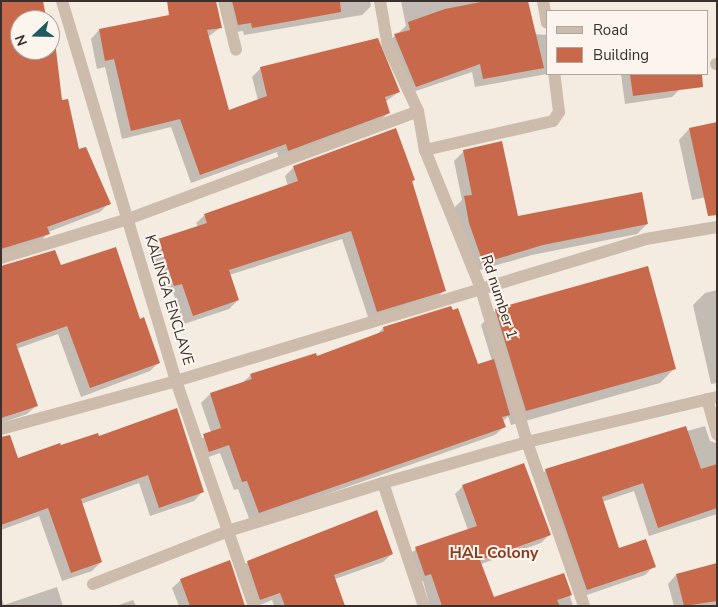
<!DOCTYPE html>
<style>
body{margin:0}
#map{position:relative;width:718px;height:607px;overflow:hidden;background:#f4ebe1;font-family:"Nunito Sans",sans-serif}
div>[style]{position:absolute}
.shadow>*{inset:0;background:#0003}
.building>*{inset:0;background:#c8694b}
.street>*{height:12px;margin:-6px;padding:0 6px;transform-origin:6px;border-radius:6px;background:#cdbbac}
span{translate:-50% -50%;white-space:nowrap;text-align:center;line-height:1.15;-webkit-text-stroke:4px #fbf5ee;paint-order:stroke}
.street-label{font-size:15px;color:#3b302b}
.neighbourhood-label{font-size:16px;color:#8c3b22;font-weight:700}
.frame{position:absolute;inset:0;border:2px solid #3b302b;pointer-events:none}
.legend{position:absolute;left:546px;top:10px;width:162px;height:65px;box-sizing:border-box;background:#fbf5ee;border:1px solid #aea6a0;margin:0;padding:6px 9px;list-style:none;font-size:15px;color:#3b302b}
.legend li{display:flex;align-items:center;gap:10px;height:25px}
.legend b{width:25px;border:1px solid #aea6a0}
.north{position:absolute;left:10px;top:10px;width:50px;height:50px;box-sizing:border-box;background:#fbf5ee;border:1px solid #aea6a0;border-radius:50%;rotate:249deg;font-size:14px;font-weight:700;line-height:20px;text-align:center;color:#3b302b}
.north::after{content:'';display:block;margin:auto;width:18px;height:22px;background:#1f5a5e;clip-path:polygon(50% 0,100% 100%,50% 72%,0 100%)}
</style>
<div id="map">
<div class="shadow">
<div style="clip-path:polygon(evenodd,1px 1px,45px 18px,51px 17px,61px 102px,78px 151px,109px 203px,100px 212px,48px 232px,40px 243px,1px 255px,1px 1px,20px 20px,50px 20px,50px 50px,20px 50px,20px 20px)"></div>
<div style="clip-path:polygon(224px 1px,370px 1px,371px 6px,362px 15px,244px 35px,243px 31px,230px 33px)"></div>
<div style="clip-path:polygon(401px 1px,527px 1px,534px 34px,547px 35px,547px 74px,475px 87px,472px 72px,407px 94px,386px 44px,406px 26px)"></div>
<div style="clip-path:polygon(221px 27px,208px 37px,228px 111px,258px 100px,252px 77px,261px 68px,399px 92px,385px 102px,389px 112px,380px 121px,279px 159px,277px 152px,191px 183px,171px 127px,122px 139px,105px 67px,97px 69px,91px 39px,99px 30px)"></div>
<div style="clip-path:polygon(621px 74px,678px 74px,680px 89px,672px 97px,625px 104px)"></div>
<div style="clip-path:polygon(689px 129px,717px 195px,692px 200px,679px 140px)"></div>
<div style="clip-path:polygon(464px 151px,517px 217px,647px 224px,637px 234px,532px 255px,473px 272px,454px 208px,462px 200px,454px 161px)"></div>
<div style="clip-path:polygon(294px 167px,414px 180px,411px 183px,445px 290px,436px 299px,369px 320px,342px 239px,229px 275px,238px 300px,229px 309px,184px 324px,173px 292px,165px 294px,150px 249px,159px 240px,198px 227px,196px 223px,205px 215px,288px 186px,285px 176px)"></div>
<div style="clip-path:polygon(1px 266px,60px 267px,139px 320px,159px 362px,150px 371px,81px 397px,58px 334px,16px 349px,36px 406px,27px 414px,1px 423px)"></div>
<div style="clip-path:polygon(717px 290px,717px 383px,711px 384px,693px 305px,705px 293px)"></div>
<div style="clip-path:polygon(451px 308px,477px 365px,492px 361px,481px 325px,496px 310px,675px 368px,660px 383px,511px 425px,508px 416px,502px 422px,504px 427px,495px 435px,250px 521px,238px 489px,234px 490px,220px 453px,200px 460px,195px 444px,211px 432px,201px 403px,210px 394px,242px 383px,251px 375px,316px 357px,376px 336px,383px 328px)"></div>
<div style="clip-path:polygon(705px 426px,710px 441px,716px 443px,713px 430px,717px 426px,717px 514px,649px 536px,634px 491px,602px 502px,619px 549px,654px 566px,645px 575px,578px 598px,537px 479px,546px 470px)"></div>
<div style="clip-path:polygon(1px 438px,17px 460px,98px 438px,202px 492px,194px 501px,150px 516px,139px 483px,81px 504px,101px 562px,92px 571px,62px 581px,39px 516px,1px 530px)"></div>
<div style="clip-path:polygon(463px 486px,549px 535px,541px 543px,481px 564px,493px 599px,563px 574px,573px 606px,430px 606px,423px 581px,417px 583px,407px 557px,416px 549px,468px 530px,455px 494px)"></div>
<div style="clip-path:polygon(392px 554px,383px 562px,335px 579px,345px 606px,274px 606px,272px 600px,257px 606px,239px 570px,248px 562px)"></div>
<div style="clip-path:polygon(717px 564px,717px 606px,674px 606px,668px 584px,676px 575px)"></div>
<div style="clip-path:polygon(181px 580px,243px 606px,179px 606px,172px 588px)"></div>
<div style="clip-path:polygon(57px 587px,63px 606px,1px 606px,2px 599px,4px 605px)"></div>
<div style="clip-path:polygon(133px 600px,136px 606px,116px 606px)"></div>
</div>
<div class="building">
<div style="clip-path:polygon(evenodd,1px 1px,43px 1px,46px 17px,52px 16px,62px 100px,68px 99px,79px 149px,86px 147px,111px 204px,47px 227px,50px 234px,1px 249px,1px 1px,20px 20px,50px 20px,50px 50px,20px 50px,20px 20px)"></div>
<div style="clip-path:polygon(167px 1px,216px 1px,222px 28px,207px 30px,229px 110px,267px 96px,260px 67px,378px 38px,400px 92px,385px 97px,390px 113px,288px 151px,286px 144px,200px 175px,180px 119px,131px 131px,114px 59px,105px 61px,99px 29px,169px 15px)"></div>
<div style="clip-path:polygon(232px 1px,340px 1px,341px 12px,252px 28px,251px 23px,238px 25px)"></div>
<div style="clip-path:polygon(486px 1px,528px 1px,544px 68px,483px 79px,480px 64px,416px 87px,394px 34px,410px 30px,408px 22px,445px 9px)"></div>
<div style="clip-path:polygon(630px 74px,702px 74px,703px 87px,633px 96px)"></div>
<div style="clip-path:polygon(717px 122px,717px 215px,708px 216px,689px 128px)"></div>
<div style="clip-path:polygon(396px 128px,415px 180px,412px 181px,446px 291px,377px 312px,351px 231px,229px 270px,239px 300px,193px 316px,182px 284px,174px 286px,158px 239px,207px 223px,204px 214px,298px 181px,293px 166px)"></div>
<div style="clip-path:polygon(502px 141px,518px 216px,642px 192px,648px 224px,543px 245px,483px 263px,469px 223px,464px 196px,472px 195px,463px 150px)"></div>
<div style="clip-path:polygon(116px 247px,140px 319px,144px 317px,160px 363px,90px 388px,67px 326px,16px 344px,38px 406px,1px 418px,1px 266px,55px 250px,61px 265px)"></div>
<div style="clip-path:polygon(648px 266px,676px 369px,526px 411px,495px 309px)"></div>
<div style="clip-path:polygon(451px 306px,453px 310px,458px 308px,478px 364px,494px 359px,510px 415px,502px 417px,506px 427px,259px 513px,247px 481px,242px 482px,229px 445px,209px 452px,203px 434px,221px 428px,210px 393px,252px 379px,250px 374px,316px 353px,317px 356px,384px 331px,383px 327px)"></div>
<div style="clip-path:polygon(177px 408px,204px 492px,159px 508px,148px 475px,81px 499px,102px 562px,71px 573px,48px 508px,1px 525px,1px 437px,10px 435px,18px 458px,60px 443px,61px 445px,98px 433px,99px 436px)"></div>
<div style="clip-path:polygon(686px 426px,701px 469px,717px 464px,717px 508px,658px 528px,643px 483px,602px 497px,619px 548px,646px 539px,656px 567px,587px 590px,545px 469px)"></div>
<div style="clip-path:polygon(524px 463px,551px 535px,480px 560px,494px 597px,564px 573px,572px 595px,557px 600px,560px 606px,442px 606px,431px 574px,425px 576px,415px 547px,477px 526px,462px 485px)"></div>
<div style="clip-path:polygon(377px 510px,393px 554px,334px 575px,345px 606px,285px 606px,280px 593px,260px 600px,247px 561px)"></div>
<div style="clip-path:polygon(230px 560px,245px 606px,190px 606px,180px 579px)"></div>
<div style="clip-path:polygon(717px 563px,717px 601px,684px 606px,676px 574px)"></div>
</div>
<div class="street">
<div style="left:62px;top:1px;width:397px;rotate:73.3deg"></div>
<div style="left:176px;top:381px;width:238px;rotate:70.9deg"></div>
<div style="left:224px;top:1px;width:50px;rotate:76.2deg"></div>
<div style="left:380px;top:1px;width:47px;rotate:80.1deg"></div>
<div style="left:388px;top:47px;width:71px;rotate:64.9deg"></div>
<div style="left:418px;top:111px;width:40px;rotate:80deg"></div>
<div style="left:425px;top:150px;width:147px;rotate:68deg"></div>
<div style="left:480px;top:286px;width:163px;rotate:73.2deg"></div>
<div style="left:527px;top:442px;width:174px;rotate:70.8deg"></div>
<div style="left:543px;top:1px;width:22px;rotate:80deg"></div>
<div style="left:716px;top:64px;width:1px"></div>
<div style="left:425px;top:150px;width:131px;rotate:-12.8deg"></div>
<div style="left:553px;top:121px;width:11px;rotate:-56deg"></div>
<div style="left:559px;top:112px;width:38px;rotate:-97deg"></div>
<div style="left:1px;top:258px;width:133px;rotate:-17.1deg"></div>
<div style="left:128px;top:219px;width:309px;rotate:-20.4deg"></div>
<div style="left:707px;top:399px;width:37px;rotate:74deg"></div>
<div style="left:1px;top:429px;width:181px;rotate:-15.3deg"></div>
<div style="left:176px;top:381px;width:491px;rotate:-16.8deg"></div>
<div style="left:646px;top:239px;width:72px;rotate:-9.6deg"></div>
<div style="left:383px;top:483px;width:130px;rotate:71.6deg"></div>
<div style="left:93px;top:584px;width:145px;rotate:-21.4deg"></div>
<div style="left:228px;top:531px;width:162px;rotate:-17.2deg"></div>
<div style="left:383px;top:483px;width:150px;rotate:-15.9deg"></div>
<div style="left:527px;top:442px;width:195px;rotate:-13.3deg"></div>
</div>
<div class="street-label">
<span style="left:499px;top:297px;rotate:72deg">Rd number 1</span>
<span style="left:169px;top:300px;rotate:73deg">KALINGA ENCLAVE</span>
</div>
<div class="neighbourhood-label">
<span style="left:494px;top:553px">HAL Colony</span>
</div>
<div class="frame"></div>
<ul class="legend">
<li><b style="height:6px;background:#cdbbac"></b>Road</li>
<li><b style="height:14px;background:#c8694b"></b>Building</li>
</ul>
<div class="north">N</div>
</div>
